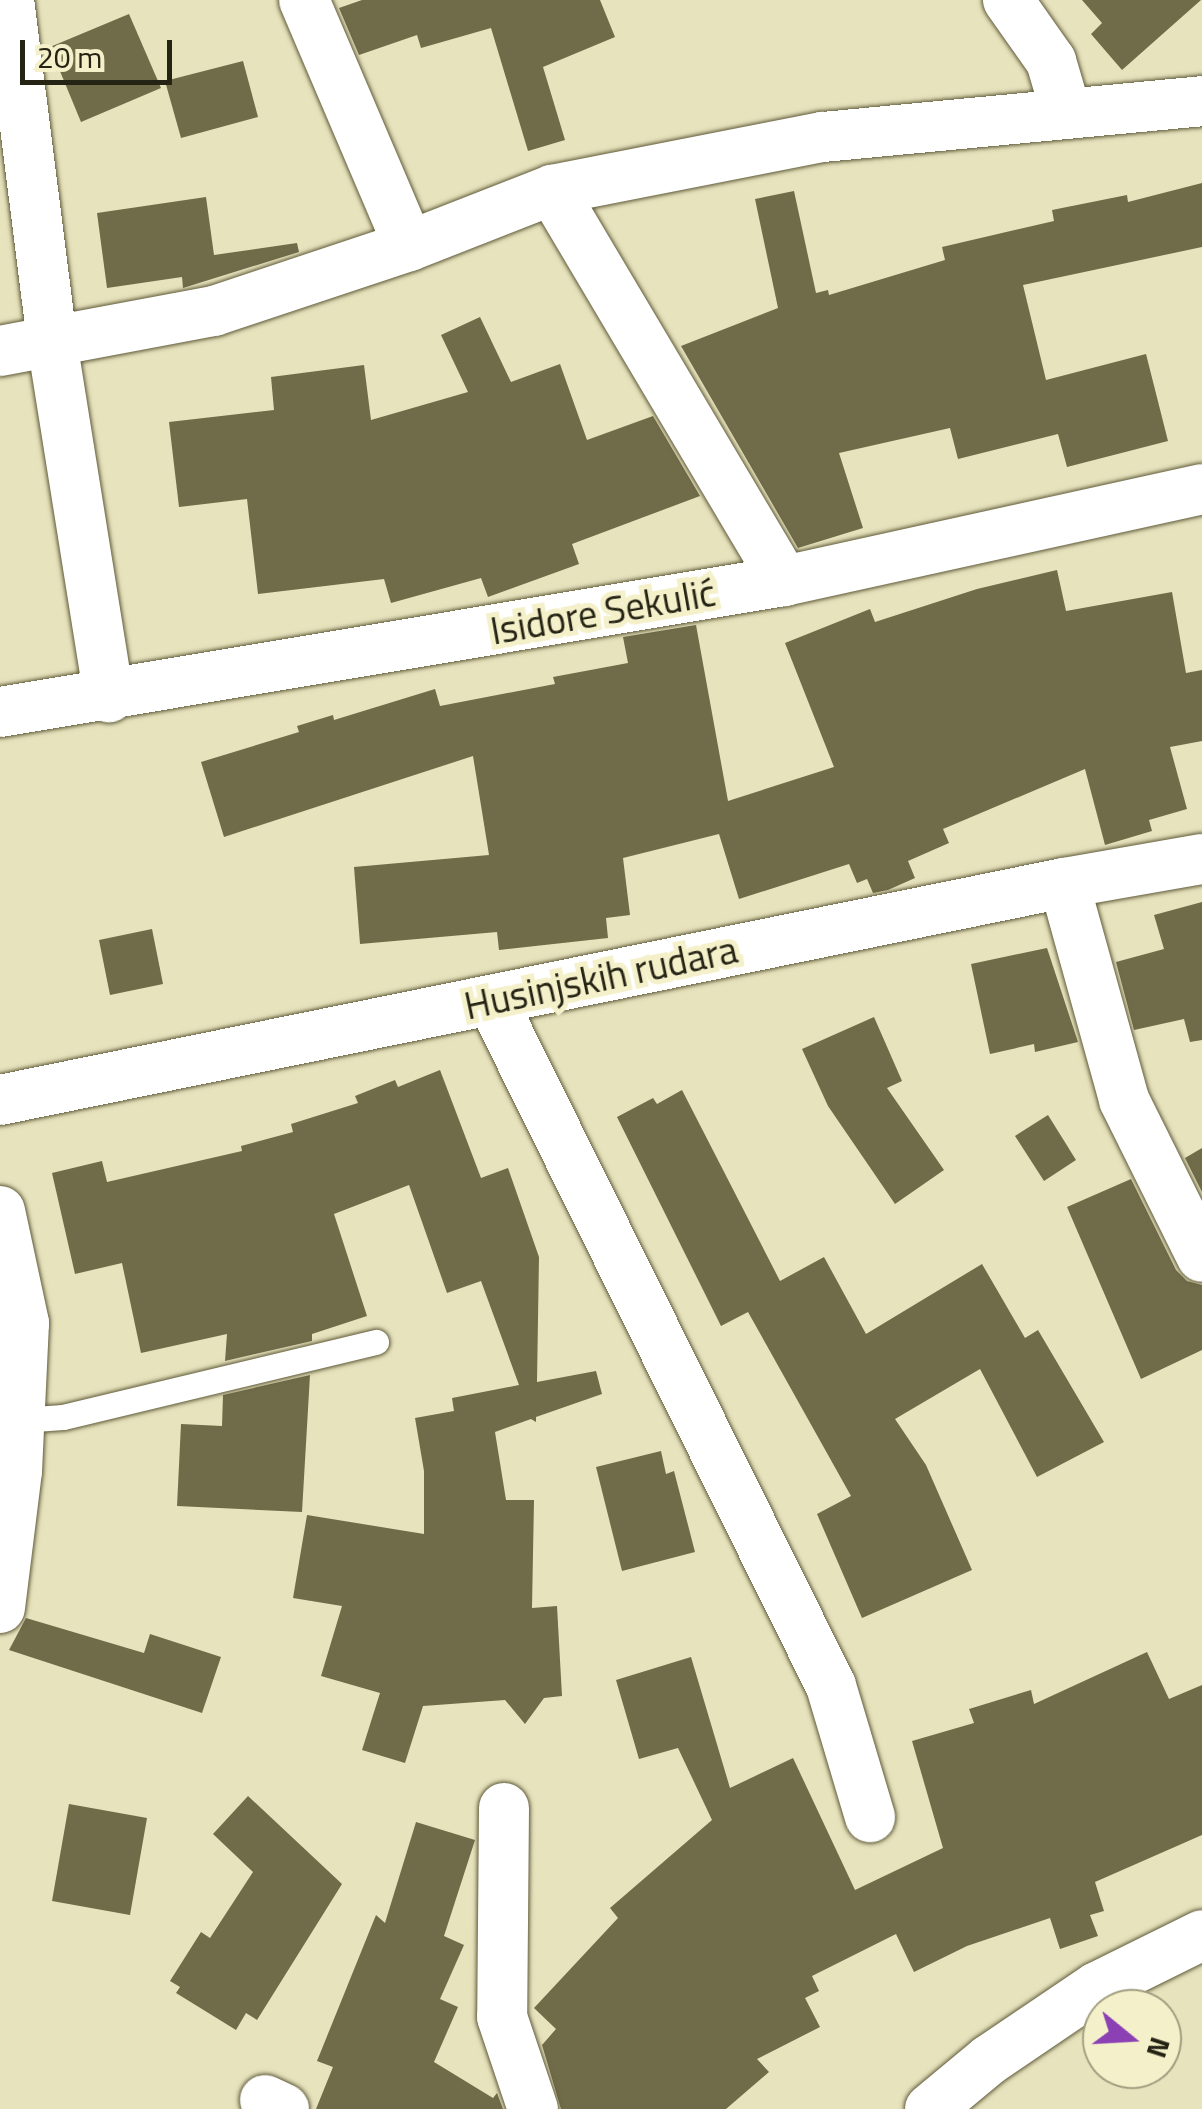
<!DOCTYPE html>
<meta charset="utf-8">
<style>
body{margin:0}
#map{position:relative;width:1202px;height:2109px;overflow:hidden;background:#e7e3bd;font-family:"Titillium Web",sans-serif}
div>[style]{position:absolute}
.building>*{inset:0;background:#706b49}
.roads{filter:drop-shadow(0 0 2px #5f5a39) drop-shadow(0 0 2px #5f5a39)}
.service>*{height:25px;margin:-12.5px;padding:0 12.5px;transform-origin:12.5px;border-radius:12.5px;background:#fff}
.minor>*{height:50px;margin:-25px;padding:0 25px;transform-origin:25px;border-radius:25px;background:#fff}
span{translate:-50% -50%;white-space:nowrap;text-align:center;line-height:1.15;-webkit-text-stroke:10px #f4f0ca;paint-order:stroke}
.street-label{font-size:38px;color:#242314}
.north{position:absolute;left:1082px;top:1989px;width:100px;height:100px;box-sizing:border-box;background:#f4f0ca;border:2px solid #a19e81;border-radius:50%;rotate:108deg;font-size:28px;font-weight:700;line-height:40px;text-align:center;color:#242314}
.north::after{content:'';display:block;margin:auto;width:35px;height:45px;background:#8b41b3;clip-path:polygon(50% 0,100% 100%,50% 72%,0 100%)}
.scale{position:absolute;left:20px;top:40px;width:152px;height:45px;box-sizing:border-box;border:5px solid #242314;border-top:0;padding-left:12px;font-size:30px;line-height:35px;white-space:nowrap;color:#242314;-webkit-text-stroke:8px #f4f0ca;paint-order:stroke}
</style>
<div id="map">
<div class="building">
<div style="clip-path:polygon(362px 0,600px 0,615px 37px,543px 67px,565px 140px,528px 151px,491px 28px,421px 48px,417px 35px,359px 55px,339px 8px)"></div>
<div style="clip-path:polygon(1082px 0,1201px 0,1122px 70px,1091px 34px,1102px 23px)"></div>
<div style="clip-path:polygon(129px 14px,161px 88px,81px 122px,50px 47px)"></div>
<div style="clip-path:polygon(243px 61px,258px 117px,181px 138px,165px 81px)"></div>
<div style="clip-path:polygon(1202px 183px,1202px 247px,1023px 285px,1046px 380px,1146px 354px,1168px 441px,1067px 467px,1058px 434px,958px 459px,950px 428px,839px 453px,863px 528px,798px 548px,681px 346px,778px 308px,755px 199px,794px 191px,816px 293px,828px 290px,829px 295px,945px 260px,942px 247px,1054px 221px,1052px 210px,1127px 195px,1128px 202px)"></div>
<div style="clip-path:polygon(206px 197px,214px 255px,297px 243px,299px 252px,183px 288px,182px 277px,107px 288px,97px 213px)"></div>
<div style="clip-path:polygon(480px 317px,511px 382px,560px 364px,587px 440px,653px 416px,700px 496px,572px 544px,579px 564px,488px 597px,481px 578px,391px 603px,384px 579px,258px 594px,247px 499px,179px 507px,169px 422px,274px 410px,271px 377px,364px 365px,371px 420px,468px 392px,441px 335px)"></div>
<div style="clip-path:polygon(1057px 570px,1066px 611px,1172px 592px,1186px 673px,1202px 670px,1202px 741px,1170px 747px,1187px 809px,1149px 820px,1152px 831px,1105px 845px,1085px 769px,943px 829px,949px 843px,908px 861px,915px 878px,888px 890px,873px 893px,867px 879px,857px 883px,849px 864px,739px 899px,719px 834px,623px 858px,630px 915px,606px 918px,608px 938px,499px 950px,497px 932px,360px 944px,354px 867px,489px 855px,473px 756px,224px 837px,201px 762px,299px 732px,297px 726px,333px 715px,334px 720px,435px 689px,440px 706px,555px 684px,553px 677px,628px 663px,623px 637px,696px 625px,728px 801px,834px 767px,785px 643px,870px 609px,875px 622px,977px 589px)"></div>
<div style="clip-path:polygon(1202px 902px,1202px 1040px,1190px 1042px,1184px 1019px,1134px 1030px,1116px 962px,1164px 949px,1154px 915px)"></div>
<div style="clip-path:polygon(152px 929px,163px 984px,110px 995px,99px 940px)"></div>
<div style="clip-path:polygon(1047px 948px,1078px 1042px,1035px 1052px,1034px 1044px,990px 1054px,971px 964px)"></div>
<div style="clip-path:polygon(874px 1017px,902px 1081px,887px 1088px,944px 1170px,895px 1204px,828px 1106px,802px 1049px)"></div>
<div style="clip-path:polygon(440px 1070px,481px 1178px,508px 1168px,539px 1257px,537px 1382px,596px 1371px,602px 1394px,536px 1417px,536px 1422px,531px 1419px,495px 1432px,506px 1500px,534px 1500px,532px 1608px,557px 1606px,562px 1696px,544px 1698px,525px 1724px,505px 1700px,423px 1706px,405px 1763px,362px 1750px,380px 1693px,321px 1676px,342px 1606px,293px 1598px,307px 1515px,424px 1534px,424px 1471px,415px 1418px,454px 1411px,452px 1398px,519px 1385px,481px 1281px,447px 1293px,409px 1185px,334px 1214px,367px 1316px,312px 1334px,312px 1341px,225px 1361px,227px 1334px,141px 1353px,122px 1263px,75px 1274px,52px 1173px,102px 1161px,107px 1182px,242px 1151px,241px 1146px,293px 1132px,291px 1124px,358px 1103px,355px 1096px,395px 1080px,398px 1087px)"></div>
<div style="clip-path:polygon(682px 1090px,780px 1281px,824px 1257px,866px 1334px,982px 1264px,1025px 1338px,1038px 1330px,1104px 1442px,1037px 1477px,980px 1369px,895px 1419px,926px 1465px,972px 1570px,862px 1618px,817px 1514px,851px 1496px,748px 1312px,721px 1326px,617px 1117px,653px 1098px,657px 1104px)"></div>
<div style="clip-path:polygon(1048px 1115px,1076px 1160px,1044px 1181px,1015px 1136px)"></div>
<div style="clip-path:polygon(1202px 1148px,1202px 1192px,1185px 1158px)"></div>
<div style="clip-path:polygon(1131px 1179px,1176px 1270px,1187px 1281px,1202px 1285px,1202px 1350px,1141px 1379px,1067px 1207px)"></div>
<div style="clip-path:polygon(310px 1375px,302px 1512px,177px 1506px,181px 1424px,222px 1426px,223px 1395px)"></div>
<div style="clip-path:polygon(661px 1451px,666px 1474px,674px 1471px,695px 1552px,622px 1571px,596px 1467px)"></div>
<div style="clip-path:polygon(26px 1618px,144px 1653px,150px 1634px,221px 1657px,202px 1713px,9px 1650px)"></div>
<div style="clip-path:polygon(1147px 1652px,1169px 1699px,1202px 1685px,1202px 1835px,1095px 1882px,1104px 1911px,1090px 1915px,1098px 1936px,1060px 1949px,1050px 1918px,967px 1946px,914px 1972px,896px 1934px,812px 1976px,819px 1991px,805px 1998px,820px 2027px,757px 2059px,769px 2072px,726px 2109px,561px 2109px,542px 2045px,556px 2029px,534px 2008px,618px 1918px,610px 1908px,712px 1820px,678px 1748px,639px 1759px,616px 1680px,691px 1657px,730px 1788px,793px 1758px,855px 1890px,943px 1848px,912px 1741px,974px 1723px,969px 1709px,1031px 1690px,1034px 1704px)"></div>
<div style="clip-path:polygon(248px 1796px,342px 1884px,257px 2020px,246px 2013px,236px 2030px,176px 1993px,180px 1987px,170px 1981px,201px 1932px,210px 1938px,253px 1872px,213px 1834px)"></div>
<div style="clip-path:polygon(69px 1804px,147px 1818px,130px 1915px,52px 1901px)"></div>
<div style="clip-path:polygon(416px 1822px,475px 1840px,444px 1936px,464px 1945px,440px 1999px,458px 2007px,434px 2062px,493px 2098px,497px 2093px,503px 2109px,316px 2109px,333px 2067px,317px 2061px,376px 1915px,385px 1923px)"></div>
</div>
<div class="roads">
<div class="service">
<div style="left:20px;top:1420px;width:43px;rotate:-4deg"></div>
<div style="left:63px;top:1417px;width:322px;rotate:-13.5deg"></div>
</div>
<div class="minor">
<div style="left:9px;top:0;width:345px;rotate:82.8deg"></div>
<div style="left:52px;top:342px;width:360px;rotate:80.9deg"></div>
<div style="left:304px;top:0;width:267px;rotate:66.9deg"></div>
<div style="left:1008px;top:0;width:75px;rotate:54.8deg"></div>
<div style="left:1051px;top:61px;width:53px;rotate:73.6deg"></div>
<div style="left:552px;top:190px;width:455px;rotate:59.3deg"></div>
<div style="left:0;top:351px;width:218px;rotate:-10.6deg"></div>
<div style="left:214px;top:311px;width:206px;rotate:-18.4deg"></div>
<div style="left:409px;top:246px;width:154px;rotate:-21.4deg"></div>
<div style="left:552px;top:190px;width:276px;rotate:-11.1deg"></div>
<div style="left:823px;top:137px;width:381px;rotate:-5.4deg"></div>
<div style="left:0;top:712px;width:795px;rotate:-9.49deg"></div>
<div style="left:784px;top:581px;width:428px;rotate:-12.4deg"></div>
<div style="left:1064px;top:883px;width:225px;rotate:74.5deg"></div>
<div style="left:1124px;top:1100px;width:175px;rotate:63.6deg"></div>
<div style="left:492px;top:1001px;width:764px;rotate:63.67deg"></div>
<div style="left:831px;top:1686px;width:137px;rotate:73.4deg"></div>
<div style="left:0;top:1100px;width:1086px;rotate:-11.53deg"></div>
<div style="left:1064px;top:883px;width:140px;rotate:-9.9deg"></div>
<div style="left:0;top:1211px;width:115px;rotate:77.9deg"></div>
<div style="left:24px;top:1323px;width:148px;rotate:92.7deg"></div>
<div style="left:17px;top:1471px;width:138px;rotate:97.1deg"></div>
<div style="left:504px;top:1808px;width:209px;rotate:90.5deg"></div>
<div style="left:502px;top:2017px;width:97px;rotate:71.4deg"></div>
<div style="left:265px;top:2100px;width:21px;rotate:25deg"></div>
<div style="left:930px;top:2109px;width:77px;rotate:-39.7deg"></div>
<div style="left:989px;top:2060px;width:130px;rotate:-34.1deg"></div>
<div style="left:1097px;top:1987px;width:117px;rotate:-26.3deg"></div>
</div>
</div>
<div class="street-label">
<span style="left:603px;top:612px;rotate:-10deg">Isidore Sekulić</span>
<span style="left:601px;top:978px;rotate:-12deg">Husinjskih rudara</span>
</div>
<div class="north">N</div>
<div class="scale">20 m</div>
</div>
